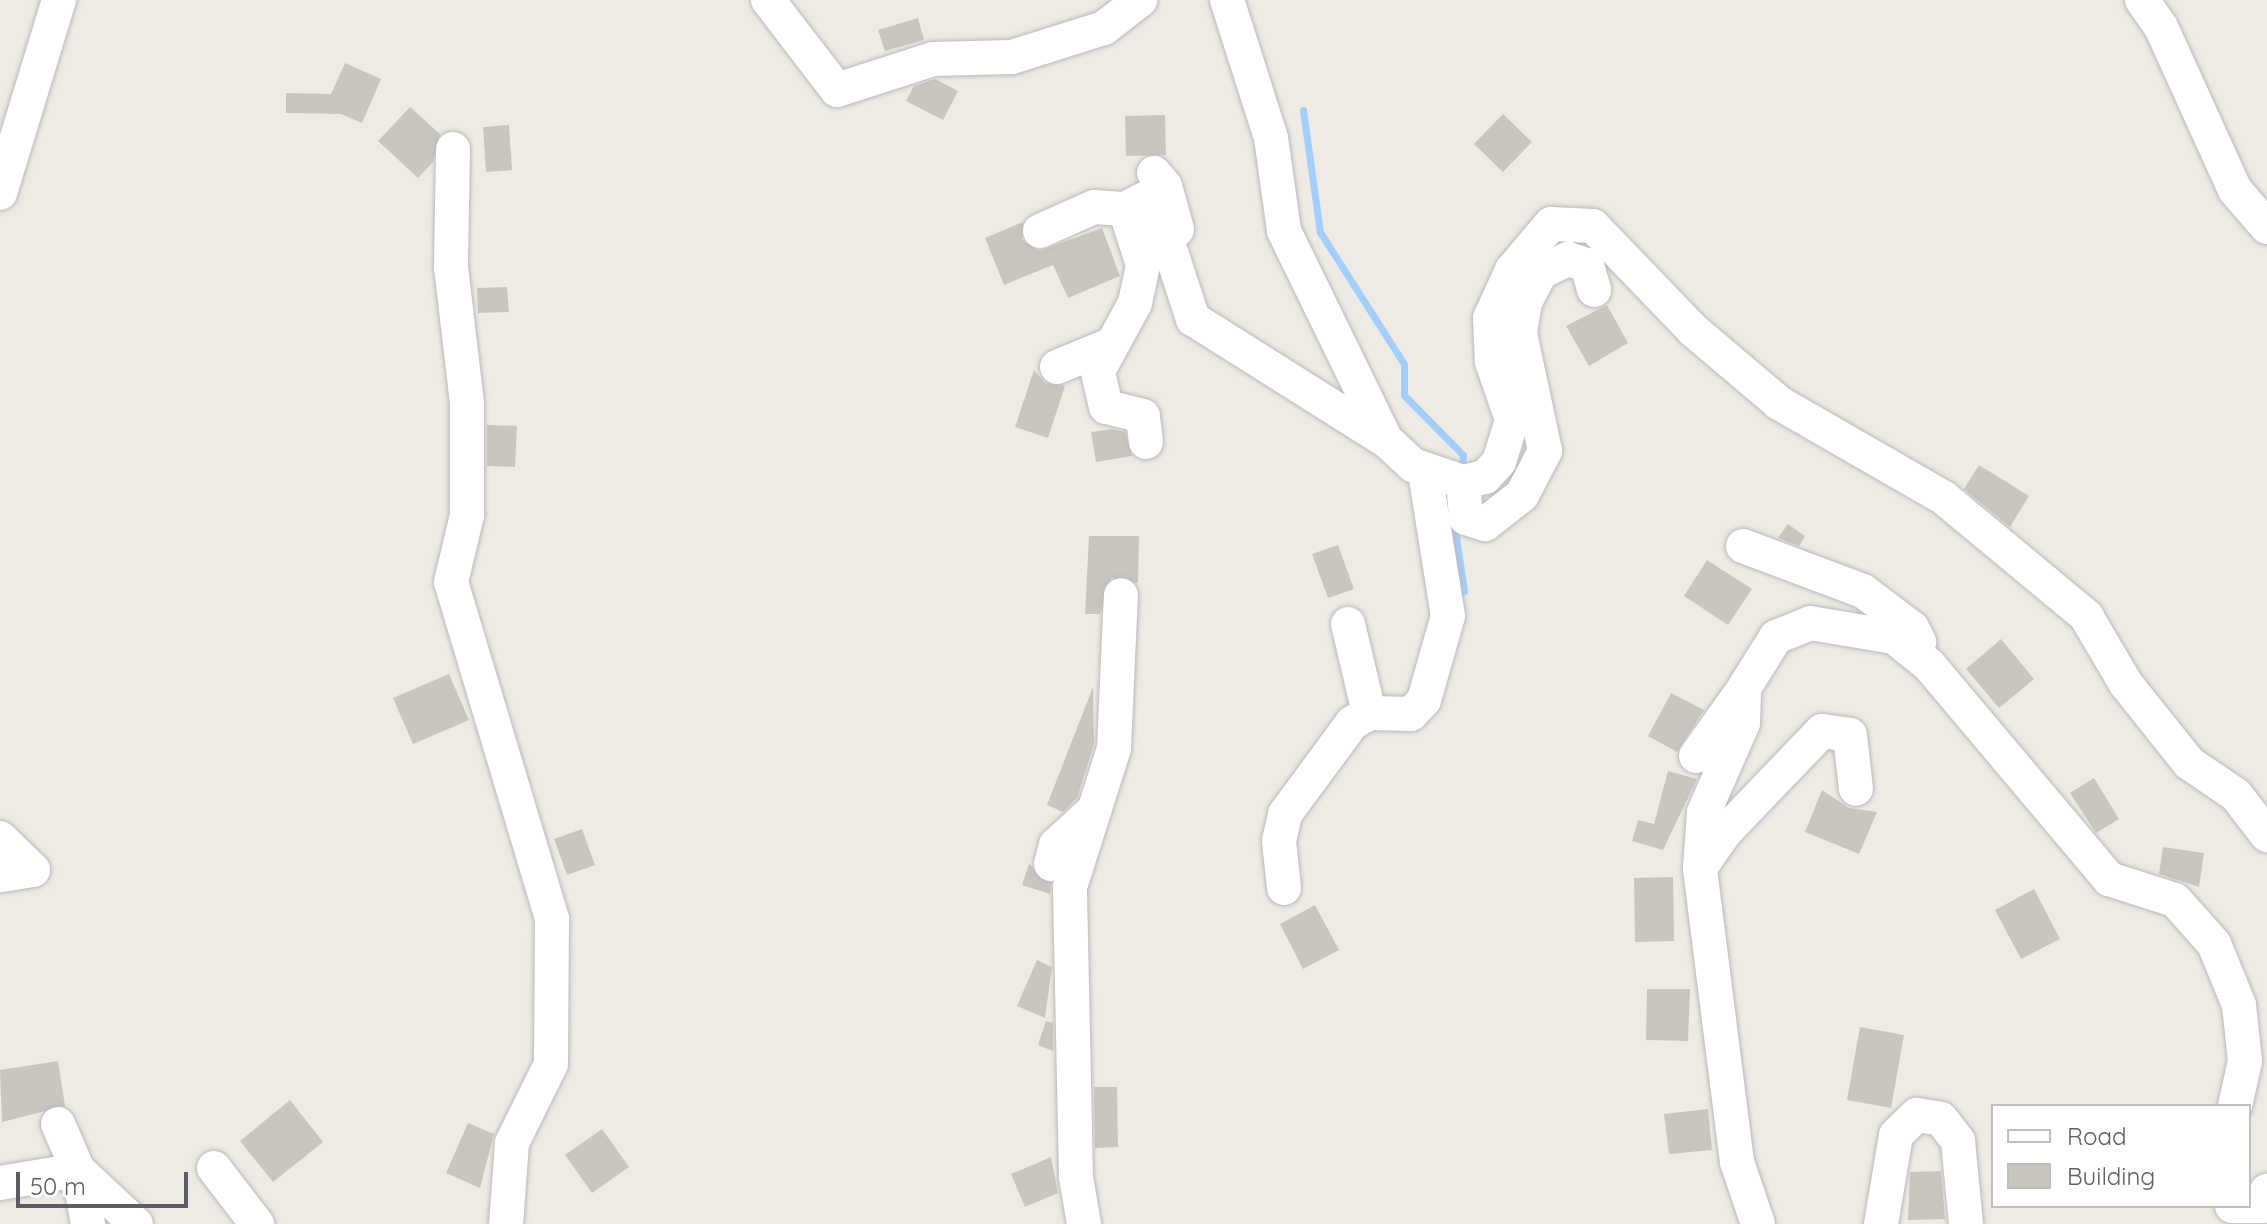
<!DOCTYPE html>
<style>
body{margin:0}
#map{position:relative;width:2267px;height:1224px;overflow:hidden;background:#eeece2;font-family:Quicksand,sans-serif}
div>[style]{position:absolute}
.stream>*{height:7px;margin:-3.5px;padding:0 3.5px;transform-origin:3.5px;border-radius:3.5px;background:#a1cfff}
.building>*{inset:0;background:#c9c6bf}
.roads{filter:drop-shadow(0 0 2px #b8babf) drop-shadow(0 0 2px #b8babf)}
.minor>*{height:34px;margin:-17px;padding:0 17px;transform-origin:17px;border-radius:17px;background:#fff}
span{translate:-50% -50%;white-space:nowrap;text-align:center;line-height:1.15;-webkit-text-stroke:8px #fff;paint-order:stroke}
.legend{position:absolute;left:1991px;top:1104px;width:260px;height:104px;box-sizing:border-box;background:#fff;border:2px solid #bdbfc1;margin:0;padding:10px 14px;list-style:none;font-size:24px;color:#5b5e64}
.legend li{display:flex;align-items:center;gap:16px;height:40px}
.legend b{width:40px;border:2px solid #bdbfc1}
.scale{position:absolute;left:16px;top:1172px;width:172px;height:36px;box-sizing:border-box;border:4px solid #5b5e64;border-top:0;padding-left:10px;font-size:24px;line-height:28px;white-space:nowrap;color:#5b5e64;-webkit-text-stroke:6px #fff;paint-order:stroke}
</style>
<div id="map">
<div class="stream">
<div style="left:1303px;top:110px;width:123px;rotate:82.1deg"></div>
<div style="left:1320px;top:232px;width:156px;rotate:57.5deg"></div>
<div style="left:1404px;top:364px;width:31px;rotate:90deg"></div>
<div style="left:1404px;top:395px;width:84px;rotate:45.5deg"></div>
<div style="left:1463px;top:455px;width:18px;rotate:96deg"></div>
<div style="left:1454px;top:523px;width:69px;rotate:81.6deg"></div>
</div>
<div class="building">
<div style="clip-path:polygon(918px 18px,924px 40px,885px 51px,878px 30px)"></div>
<div style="clip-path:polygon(345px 63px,381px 79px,362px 123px,341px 114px,286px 113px,286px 93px,331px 94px)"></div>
<div style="clip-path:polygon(935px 79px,958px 91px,943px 120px,906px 101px,914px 86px)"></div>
<div style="clip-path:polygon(410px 107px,440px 134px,433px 162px,418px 178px,378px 141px)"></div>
<div style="clip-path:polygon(1503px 114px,1532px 142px,1503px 172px,1474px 144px)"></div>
<div style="clip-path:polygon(1165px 115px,1166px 155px,1126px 156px,1125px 116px)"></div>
<div style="clip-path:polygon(509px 125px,512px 170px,486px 172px,483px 127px)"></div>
<div style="clip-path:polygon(1023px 222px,1022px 240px,1039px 251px,1102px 228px,1120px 276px,1068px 298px,1053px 265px,1004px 285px,985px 238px)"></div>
<div style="clip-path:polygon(507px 287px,509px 312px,478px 313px,477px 288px)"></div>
<div style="clip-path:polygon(1607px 305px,1628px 343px,1589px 366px,1566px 326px)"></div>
<div style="clip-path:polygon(1034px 370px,1045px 383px,1065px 386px,1048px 438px,1015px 427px)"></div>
<div style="clip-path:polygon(487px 425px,517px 426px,515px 467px,487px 466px)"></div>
<div style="clip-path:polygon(1112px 429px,1125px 432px,1132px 456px,1096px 462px,1091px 432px)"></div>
<div style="clip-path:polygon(1979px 465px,2029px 496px,2010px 527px,1964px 489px)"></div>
<div style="clip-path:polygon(1788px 524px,1805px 536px,1799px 546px,1778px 538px)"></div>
<div style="clip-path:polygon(1089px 536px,1139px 536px,1138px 583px,1111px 578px,1100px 614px,1085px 614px)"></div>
<div style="clip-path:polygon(1338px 545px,1354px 589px,1328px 598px,1312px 554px)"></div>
<div style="clip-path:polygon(1707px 560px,1752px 589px,1728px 625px,1684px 596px)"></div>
<div style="clip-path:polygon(2001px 639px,2034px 679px,1999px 708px,1966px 669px)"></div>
<div style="clip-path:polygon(449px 674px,469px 720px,413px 744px,393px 698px)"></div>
<div style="clip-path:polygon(1093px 687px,1094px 744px,1077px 798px,1063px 812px,1047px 805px)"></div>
<div style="clip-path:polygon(1671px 693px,1704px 710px,1677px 752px,1648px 736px)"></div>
<div style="clip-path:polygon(1668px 771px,1697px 779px,1663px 850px,1632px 841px,1638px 820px,1654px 824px)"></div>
<div style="clip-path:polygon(2094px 778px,2119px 819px,2096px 833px,2070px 793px)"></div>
<div style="clip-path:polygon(1822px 790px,1849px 808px,1877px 812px,1859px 854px,1805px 832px)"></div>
<div style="clip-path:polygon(582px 829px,595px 865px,567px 875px,554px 839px)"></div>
<div style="clip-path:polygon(2163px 847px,2204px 853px,2199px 887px,2159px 874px)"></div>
<div style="clip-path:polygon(1029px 864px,1051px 883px,1050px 894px,1022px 885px)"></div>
<div style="clip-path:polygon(1673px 877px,1674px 941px,1635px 942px,1634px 878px)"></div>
<div style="clip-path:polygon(2034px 889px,2060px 939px,2021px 959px,1995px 910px)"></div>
<div style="clip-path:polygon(1315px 905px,1339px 950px,1303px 969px,1280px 924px)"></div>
<div style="clip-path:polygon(1037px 960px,1052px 967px,1045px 1018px,1017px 1006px)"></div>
<div style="clip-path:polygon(1647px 989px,1690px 989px,1688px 1041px,1646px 1040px)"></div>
<div style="clip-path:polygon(1046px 1021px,1053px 1023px,1053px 1051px,1038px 1045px)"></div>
<div style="clip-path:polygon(1860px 1027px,1904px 1035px,1891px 1108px,1847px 1100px)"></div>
<div style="clip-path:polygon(58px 1061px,65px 1106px,2px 1122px,0 1070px)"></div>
<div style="clip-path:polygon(1094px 1087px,1117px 1087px,1118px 1147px,1095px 1148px)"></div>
<div style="clip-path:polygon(290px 1100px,323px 1142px,273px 1182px,240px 1141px)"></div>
<div style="clip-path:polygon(1708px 1109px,1712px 1150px,1669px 1154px,1664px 1114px)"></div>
<div style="clip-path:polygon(468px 1123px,494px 1134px,480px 1188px,446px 1173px)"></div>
<div style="clip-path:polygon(602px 1129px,629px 1167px,592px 1193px,565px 1155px)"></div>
<div style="clip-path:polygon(1051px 1157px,1058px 1193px,1025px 1207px,1011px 1174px)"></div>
<div style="clip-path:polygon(1941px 1171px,1945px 1219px,1908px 1220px,1910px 1172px)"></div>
</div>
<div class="roads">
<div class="minor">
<div style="left:768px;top:0;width:113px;rotate:52.5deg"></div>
<div style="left:837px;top:90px;width:101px;rotate:-17.9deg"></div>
<div style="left:933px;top:59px;width:79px;rotate:-1.5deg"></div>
<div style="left:1012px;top:57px;width:96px;rotate:-17.5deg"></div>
<div style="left:1104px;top:28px;width:46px;rotate:-37.9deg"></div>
<div style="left:1227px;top:0;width:145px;rotate:72.3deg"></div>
<div style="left:1271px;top:138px;width:94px;rotate:82deg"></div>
<div style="left:1284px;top:231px;width:233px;rotate:64deg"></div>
<div style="left:1386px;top:440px;width:37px;rotate:43deg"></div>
<div style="left:1413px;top:465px;width:53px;rotate:18.8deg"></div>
<div style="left:1463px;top:482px;width:23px;rotate:-13deg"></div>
<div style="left:1485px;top:477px;width:21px;rotate:-47deg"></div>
<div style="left:1499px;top:462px;width:44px;rotate:-72.8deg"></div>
<div style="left:1512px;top:420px;width:61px;rotate:-109deg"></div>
<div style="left:1492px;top:362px;width:44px;rotate:-92.6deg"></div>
<div style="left:1490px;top:318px;width:53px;rotate:-65.4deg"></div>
<div style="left:1512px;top:270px;width:60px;rotate:-49.7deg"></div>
<div style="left:1551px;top:224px;width:42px;rotate:2.7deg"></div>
<div style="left:1593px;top:226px;width:144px;rotate:46.1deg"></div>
<div style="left:1693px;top:330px;width:113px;rotate:40.3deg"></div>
<div style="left:1779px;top:403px;width:190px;rotate:29.9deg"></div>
<div style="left:1944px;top:498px;width:185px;rotate:39.7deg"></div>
<div style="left:2086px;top:616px;width:79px;rotate:59.5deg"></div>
<div style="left:2126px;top:684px;width:101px;rotate:51.4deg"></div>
<div style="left:2189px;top:763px;width:57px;rotate:34.2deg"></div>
<div style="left:2236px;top:795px;width:51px;rotate:52.2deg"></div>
<div style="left:2142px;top:0;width:33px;rotate:55deg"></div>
<div style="left:2161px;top:27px;width:179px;rotate:65.6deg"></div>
<div style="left:2235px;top:190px;width:49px;rotate:49.1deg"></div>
<div style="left:453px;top:149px;width:118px;rotate:91deg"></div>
<div style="left:451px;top:267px;width:138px;rotate:83.3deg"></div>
<div style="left:467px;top:404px;width:111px;rotate:90deg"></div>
<div style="left:467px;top:515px;width:69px;rotate:103.4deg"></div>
<div style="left:451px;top:582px;width:352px;rotate:73.3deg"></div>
<div style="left:552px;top:919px;width:145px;rotate:90.4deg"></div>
<div style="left:551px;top:1064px;width:88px;rotate:116.3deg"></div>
<div style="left:512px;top:1143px;width:81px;rotate:94.2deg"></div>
<div style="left:1154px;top:173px;width:17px;rotate:50deg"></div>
<div style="left:1165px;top:186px;width:45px;rotate:74.4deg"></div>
<div style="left:0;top:193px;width:202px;rotate:-73deg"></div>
<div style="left:1040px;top:231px;width:59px;rotate:-24deg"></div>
<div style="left:1094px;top:207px;width:31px;rotate:4deg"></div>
<div style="left:1057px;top:367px;width:55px;rotate:-22.4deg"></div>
<div style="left:1146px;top:442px;width:26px;rotate:-97deg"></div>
<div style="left:1143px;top:416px;width:38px;rotate:-166deg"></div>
<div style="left:1106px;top:407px;width:37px;rotate:-103deg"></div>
<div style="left:1098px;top:371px;width:77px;rotate:-61.4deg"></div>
<div style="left:1135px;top:303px;width:39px;rotate:-78deg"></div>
<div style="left:1143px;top:265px;width:59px;rotate:-107.8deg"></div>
<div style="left:1125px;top:209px;width:22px;rotate:-27deg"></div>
<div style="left:1145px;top:199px;width:18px;rotate:45deg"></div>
<div style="left:1158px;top:212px;width:113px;rotate:71.9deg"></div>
<div style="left:1193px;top:319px;width:227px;rotate:32.2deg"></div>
<div style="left:1463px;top:482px;width:36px;rotate:85deg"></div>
<div style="left:1466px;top:518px;width:20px;rotate:18deg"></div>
<div style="left:1485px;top:524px;width:47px;rotate:-38.1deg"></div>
<div style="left:1522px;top:495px;width:50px;rotate:-62.4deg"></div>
<div style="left:1545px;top:451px;width:121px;rotate:-102deg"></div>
<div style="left:1520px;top:333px;width:31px;rotate:-81deg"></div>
<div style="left:1525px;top:302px;width:34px;rotate:-62deg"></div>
<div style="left:1541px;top:272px;width:30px;rotate:-26deg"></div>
<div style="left:1568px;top:259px;width:20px;rotate:18deg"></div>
<div style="left:1587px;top:265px;width:26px;rotate:74deg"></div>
<div style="left:1743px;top:546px;width:128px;rotate:20.6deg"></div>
<div style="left:1863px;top:591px;width:61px;rotate:37.1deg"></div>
<div style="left:1912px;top:628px;width:16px;rotate:63deg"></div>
<div style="left:1348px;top:624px;width:91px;rotate:76.7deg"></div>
<div style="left:1696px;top:756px;width:76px;rotate:-54.6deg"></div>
<div style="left:0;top:838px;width:46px;rotate:44.1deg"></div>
<div style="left:33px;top:870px;width:33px;rotate:171deg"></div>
<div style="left:1051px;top:864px;width:20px;rotate:-75deg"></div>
<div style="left:1056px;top:845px;width:52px;rotate:-42.6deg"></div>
<div style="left:1700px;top:868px;width:44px;rotate:-55.2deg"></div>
<div style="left:1725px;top:832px;width:140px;rotate:-46.2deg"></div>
<div style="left:1822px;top:731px;width:28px;rotate:8deg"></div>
<div style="left:1850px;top:735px;width:54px;rotate:83.7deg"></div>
<div style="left:1284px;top:888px;width:47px;rotate:-96.1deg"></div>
<div style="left:1279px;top:841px;width:28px;rotate:-77deg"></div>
<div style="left:1285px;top:814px;width:113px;rotate:-53.6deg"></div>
<div style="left:1352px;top:723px;width:20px;rotate:-30deg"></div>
<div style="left:1369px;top:713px;width:42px;rotate:1.4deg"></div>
<div style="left:1411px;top:714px;width:19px;rotate:-47deg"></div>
<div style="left:1424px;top:700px;width:87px;rotate:-74.1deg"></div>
<div style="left:1448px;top:616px;width:146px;rotate:-99.1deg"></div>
<div style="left:58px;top:1124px;width:50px;rotate:66.5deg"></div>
<div style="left:78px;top:1170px;width:55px;rotate:79.5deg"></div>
<div style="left:214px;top:1168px;width:71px;rotate:52.5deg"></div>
<div style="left:0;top:1183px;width:79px;rotate:-9.5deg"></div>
<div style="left:78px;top:1170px;width:79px;rotate:43deg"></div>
<div style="left:2232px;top:1206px;width:30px"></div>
<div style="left:2262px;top:1206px;width:16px;rotate:-72deg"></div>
<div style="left:1084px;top:1224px;width:48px;rotate:-99.7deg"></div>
<div style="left:1076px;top:1177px;width:290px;rotate:-91.2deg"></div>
<div style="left:1070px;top:887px;width:146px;rotate:-72.4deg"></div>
<div style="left:1114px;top:748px;width:153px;rotate:-87.4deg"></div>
<div style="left:1758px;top:1224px;width:65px;rotate:-108.7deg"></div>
<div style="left:1737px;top:1162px;width:296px;rotate:-97.2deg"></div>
<div style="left:1700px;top:868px;width:56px;rotate:-85.9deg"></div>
<div style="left:1704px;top:812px;width:97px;rotate:-66.3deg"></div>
<div style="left:1743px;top:723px;width:35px;rotate:-88deg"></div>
<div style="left:1744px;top:688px;width:60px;rotate:-57.9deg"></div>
<div style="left:1776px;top:637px;width:37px;rotate:-22deg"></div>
<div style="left:1810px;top:623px;width:85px;rotate:9.5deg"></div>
<div style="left:1894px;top:637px;width:45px;rotate:38.7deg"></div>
<div style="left:1929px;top:665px;width:280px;rotate:49.9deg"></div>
<div style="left:2109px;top:879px;width:69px;rotate:17.7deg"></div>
<div style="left:2175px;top:900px;width:59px;rotate:48.4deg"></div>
<div style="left:2214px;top:944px;width:66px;rotate:67.7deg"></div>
<div style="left:2239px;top:1005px;width:56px;rotate:83.9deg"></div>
<div style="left:2245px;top:1061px;width:46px;rotate:102.5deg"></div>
<div style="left:1881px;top:1224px;width:90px;rotate:-80.4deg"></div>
<div style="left:1896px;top:1135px;width:29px;rotate:-44deg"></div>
<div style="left:1917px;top:1115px;width:24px;rotate:9deg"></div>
<div style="left:1941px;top:1119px;width:28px;rotate:52deg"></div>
<div style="left:1958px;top:1141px;width:83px;rotate:84.5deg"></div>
</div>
</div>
<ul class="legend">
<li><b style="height:10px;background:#fff"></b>Road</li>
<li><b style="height:22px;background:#c9c6bf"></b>Building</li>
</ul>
<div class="scale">50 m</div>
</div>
